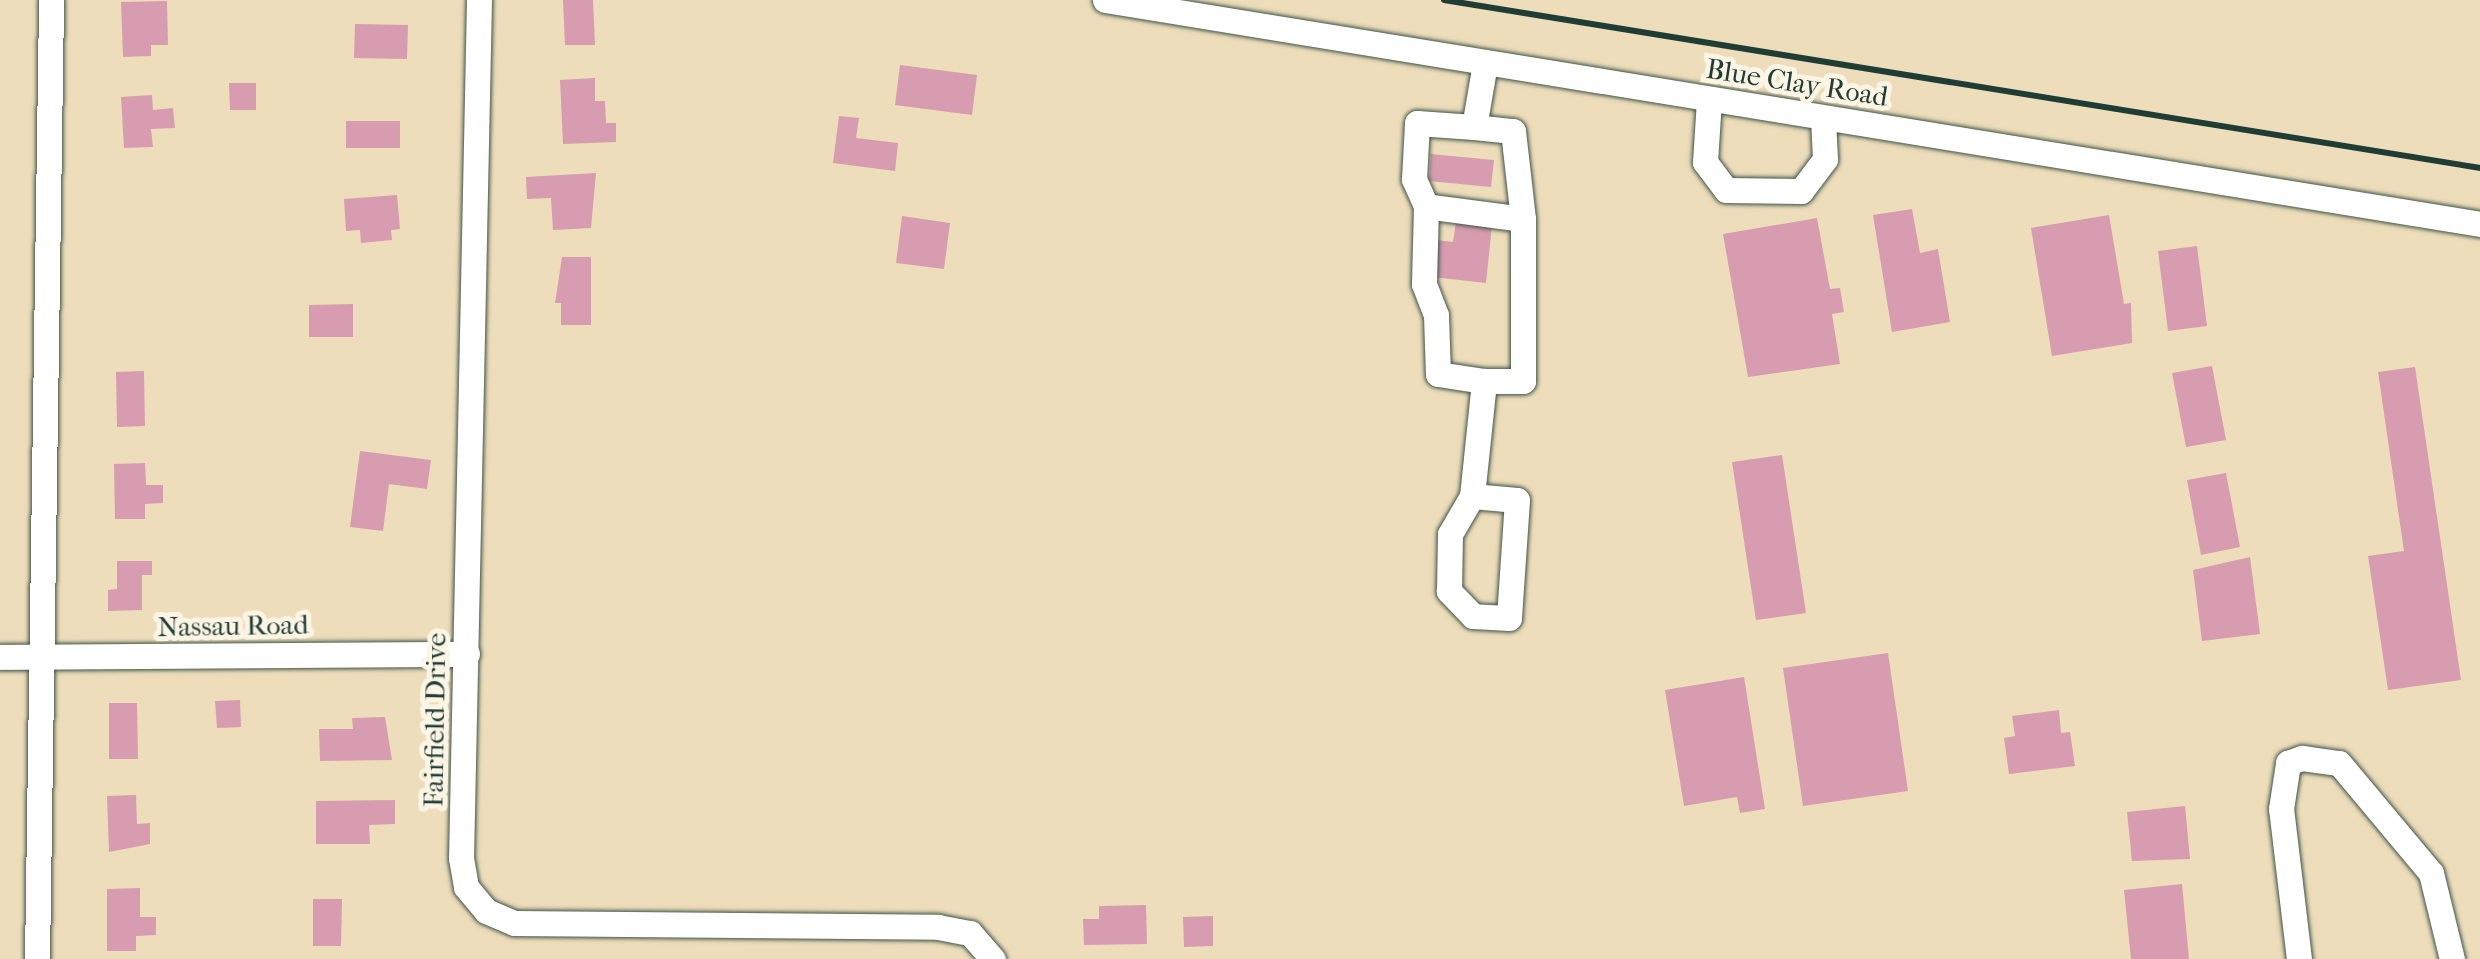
<!DOCTYPE html>
<style>
body{margin:0}
#map{position:relative;width:2480px;height:959px;overflow:hidden;background:#edb;font-family:"IM FELL French Canon",serif}
div>[style]{position:absolute}
.building>*{inset:0;background:#d79cb0}
.roads{filter:drop-shadow(0 0 2px #3e5548) drop-shadow(0 0 2px #3e5548)}
.minor>*{height:25px;margin:-12.5px;padding:0 12.5px;transform-origin:12.5px;border-radius:12.5px;background:#fff}
.rail>*{height:6px;margin:-3px;padding:0 3px;transform-origin:3px;border-radius:3px;background:#1f3d34}
span{translate:-50% -50%;white-space:nowrap;text-align:center;line-height:1.15;-webkit-text-stroke:10px #fcf5e5;paint-order:stroke}
.street-label{font-size:28px;color:#1f3d34}
</style>
<div id="map">
<div class="building">
<div style="clip-path:polygon(563px 0,593px 0,595px 45px,565px 45px)"></div>
<div style="clip-path:polygon(167px 1px,168px 45px,151px 45px,151px 56px,123px 57px,121px 2px)"></div>
<div style="clip-path:polygon(355px 24px,408px 25px,407px 59px,354px 58px)"></div>
<div style="clip-path:polygon(900px 65px,977px 75px,972px 115px,895px 105px)"></div>
<div style="clip-path:polygon(595px 78px,595px 101px,605px 101px,606px 123px,616px 123px,616px 142px,563px 144px,560px 80px)"></div>
<div style="clip-path:polygon(229px 83px,256px 83px,256px 110px,230px 110px)"></div>
<div style="clip-path:polygon(152px 95px,153px 110px,173px 108px,175px 128px,151px 129px,153px 147px,124px 148px,121px 97px)"></div>
<div style="clip-path:polygon(839px 116px,859px 118px,856px 138px,898px 143px,895px 171px,833px 163px)"></div>
<div style="clip-path:polygon(346px 121px,400px 121px,400px 148px,346px 148px)"></div>
<div style="clip-path:polygon(1431px 154px,1494px 160px,1491px 187px,1429px 181px)"></div>
<div style="clip-path:polygon(596px 173px,591px 228px,553px 230px,551px 198px,527px 199px,526px 177px)"></div>
<div style="clip-path:polygon(397px 195px,400px 229px,391px 230px,392px 240px,361px 243px,360px 230px,346px 231px,344px 199px)"></div>
<div style="clip-path:polygon(1912px 209px,1920px 253px,1938px 249px,1950px 322px,1892px 332px,1873px 215px)"></div>
<div style="clip-path:polygon(2109px 215px,2124px 304px,2131px 303px,2132px 343px,2052px 356px,2031px 228px)"></div>
<div style="clip-path:polygon(902px 216px,950px 223px,944px 269px,896px 263px)"></div>
<div style="clip-path:polygon(1817px 218px,1830px 289px,1840px 288px,1844px 312px,1832px 314px,1840px 364px,1748px 377px,1723px 234px)"></div>
<div style="clip-path:polygon(1456px 222px,1492px 226px,1486px 283px,1432px 277px,1437px 240px,1453px 242px)"></div>
<div style="clip-path:polygon(2197px 246px,2207px 326px,2168px 331px,2158px 251px)"></div>
<div style="clip-path:polygon(562px 257px,591px 257px,591px 325px,561px 325px,561px 303px,555px 303px)"></div>
<div style="clip-path:polygon(353px 304px,353px 337px,309px 337px,309px 305px)"></div>
<div style="clip-path:polygon(2212px 366px,2226px 440px,2186px 447px,2172px 373px)"></div>
<div style="clip-path:polygon(2415px 367px,2461px 680px,2388px 690px,2368px 556px,2404px 551px,2378px 372px)"></div>
<div style="clip-path:polygon(144px 371px,145px 426px,117px 427px,116px 372px)"></div>
<div style="clip-path:polygon(360px 451px,431px 460px,427px 489px,389px 484px,383px 531px,350px 527px)"></div>
<div style="clip-path:polygon(1782px 455px,1806px 613px,1756px 620px,1732px 462px)"></div>
<div style="clip-path:polygon(145px 463px,146px 485px,163px 485px,163px 503px,145px 504px,145px 519px,115px 519px,114px 464px)"></div>
<div style="clip-path:polygon(2226px 473px,2240px 547px,2201px 555px,2187px 480px)"></div>
<div style="clip-path:polygon(2250px 557px,2260px 634px,2202px 641px,2193px 570px)"></div>
<div style="clip-path:polygon(117px 561px,152px 561px,152px 575px,142px 575px,142px 610px,108px 611px,108px 590px,117px 589px)"></div>
<div style="clip-path:polygon(1888px 653px,1908px 791px,1803px 806px,1783px 668px)"></div>
<div style="clip-path:polygon(1744px 677px,1765px 809px,1740px 813px,1737px 797px,1684px 806px,1665px 690px)"></div>
<div style="clip-path:polygon(240px 700px,241px 727px,217px 728px,215px 701px)"></div>
<div style="clip-path:polygon(109px 703px,137px 703px,138px 759px,109px 759px)"></div>
<div style="clip-path:polygon(2059px 710px,2061px 733px,2070px 732px,2075px 766px,2009px 774px,2004px 738px,2015px 736px,2012px 716px)"></div>
<div style="clip-path:polygon(385px 717px,392px 760px,320px 761px,319px 729px,353px 729px,352px 718px)"></div>
<div style="clip-path:polygon(136px 795px,137px 824px,150px 823px,150px 844px,109px 852px,107px 796px)"></div>
<div style="clip-path:polygon(395px 800px,395px 824px,369px 825px,370px 844px,316px 844px,316px 801px)"></div>
<div style="clip-path:polygon(2185px 806px,2190px 859px,2132px 861px,2127px 812px)"></div>
<div style="clip-path:polygon(2182px 884px,2189px 959px,2131px 959px,2124px 890px)"></div>
<div style="clip-path:polygon(140px 888px,140px 917px,156px 917px,156px 935px,136px 936px,136px 951px,107px 951px,107px 889px)"></div>
<div style="clip-path:polygon(313px 899px,342px 899px,341px 946px,313px 946px)"></div>
<div style="clip-path:polygon(1146px 905px,1147px 944px,1084px 945px,1083px 919px,1099px 919px,1099px 906px)"></div>
<div style="clip-path:polygon(1213px 916px,1213px 946px,1184px 947px,1183px 917px)"></div>
</div>
<div class="roads">
<div class="minor">
<div style="left:479px;top:0;width:858px;rotate:91.2deg"></div>
<div style="left:461px;top:858px;width:29px;rotate:80deg"></div>
<div style="left:466px;top:887px;width:31px;rotate:50deg"></div>
<div style="left:486px;top:911px;width:30px;rotate:23deg"></div>
<div style="left:514px;top:923px;width:424px;rotate:0.5deg"></div>
<div style="left:938px;top:927px;width:33px;rotate:11deg"></div>
<div style="left:970px;top:933px;width:35px;rotate:49deg"></div>
<div style="left:1105px;top:0;width:1393px;rotate:9.25deg"></div>
<div style="left:1709px;top:100px;width:62px;rotate:93.7deg"></div>
<div style="left:1705px;top:162px;width:35px;rotate:53deg"></div>
<div style="left:1726px;top:190px;width:75px;rotate:0.8deg"></div>
<div style="left:1801px;top:191px;width:40px;rotate:-53deg"></div>
<div style="left:1825px;top:159px;width:41px;rotate:-92.8deg"></div>
<div style="left:1474px;top:127px;width:39px;rotate:6deg"></div>
<div style="left:1513px;top:131px;width:89px;rotate:83.5deg"></div>
<div style="left:1523px;top:219px;width:98px;rotate:-172.4deg"></div>
<div style="left:1426px;top:206px;width:30px;rotate:-114deg"></div>
<div style="left:1414px;top:179px;width:56px;rotate:-86.9deg"></div>
<div style="left:1417px;top:123px;width:57px;rotate:4deg"></div>
<div style="left:1474px;top:127px;width:65px;rotate:-80.2deg"></div>
<div style="left:1426px;top:206px;width:78px;rotate:91.5deg"></div>
<div style="left:1424px;top:284px;width:33px;rotate:69deg"></div>
<div style="left:1436px;top:315px;width:59px;rotate:88.1deg"></div>
<div style="left:1438px;top:374px;width:47px;rotate:8.7deg"></div>
<div style="left:1484px;top:381px;width:39px"></div>
<div style="left:1523px;top:381px;width:162px;rotate:-90deg"></div>
<div style="left:1472px;top:496px;width:45px;rotate:5.1deg"></div>
<div style="left:1517px;top:500px;width:118px;rotate:93.9deg"></div>
<div style="left:1509px;top:618px;width:36px;rotate:-177deg"></div>
<div style="left:1473px;top:616px;width:35px;rotate:-134deg"></div>
<div style="left:1449px;top:591px;width:57px;rotate:-89deg"></div>
<div style="left:1450px;top:534px;width:44px;rotate:-59.9deg"></div>
<div style="left:1472px;top:496px;width:116px;rotate:-84deg"></div>
<div style="left:0;top:657px;width:467px;rotate:-0.4deg"></div>
<div style="left:37px;top:959px;width:959px;rotate:-89.16deg"></div>
<div style="left:2299px;top:959px;width:151px;rotate:-96.8deg"></div>
<div style="left:2281px;top:809px;width:47px;rotate:-81.3deg"></div>
<div style="left:2288px;top:763px;width:15px;rotate:-20deg"></div>
<div style="left:2302px;top:758px;width:37px;rotate:8deg"></div>
<div style="left:2339px;top:763px;width:143px;rotate:50.1deg"></div>
<div style="left:2431px;top:873px;width:89px;rotate:76.3deg"></div>
</div>
</div>
<div class="rail">
<div style="left:1444px;top:0;width:1050px;rotate:9.21deg"></div>
</div>
<div class="street-label">
<span style="left:1797px;top:83px;rotate:9deg">Blue Clay Road</span>
<span style="left:233px;top:626px;rotate:-1deg">Nassau Road</span>
<span style="left:435px;top:720px;rotate:-89deg">Fairfield Drive</span>
</div>
</div>
